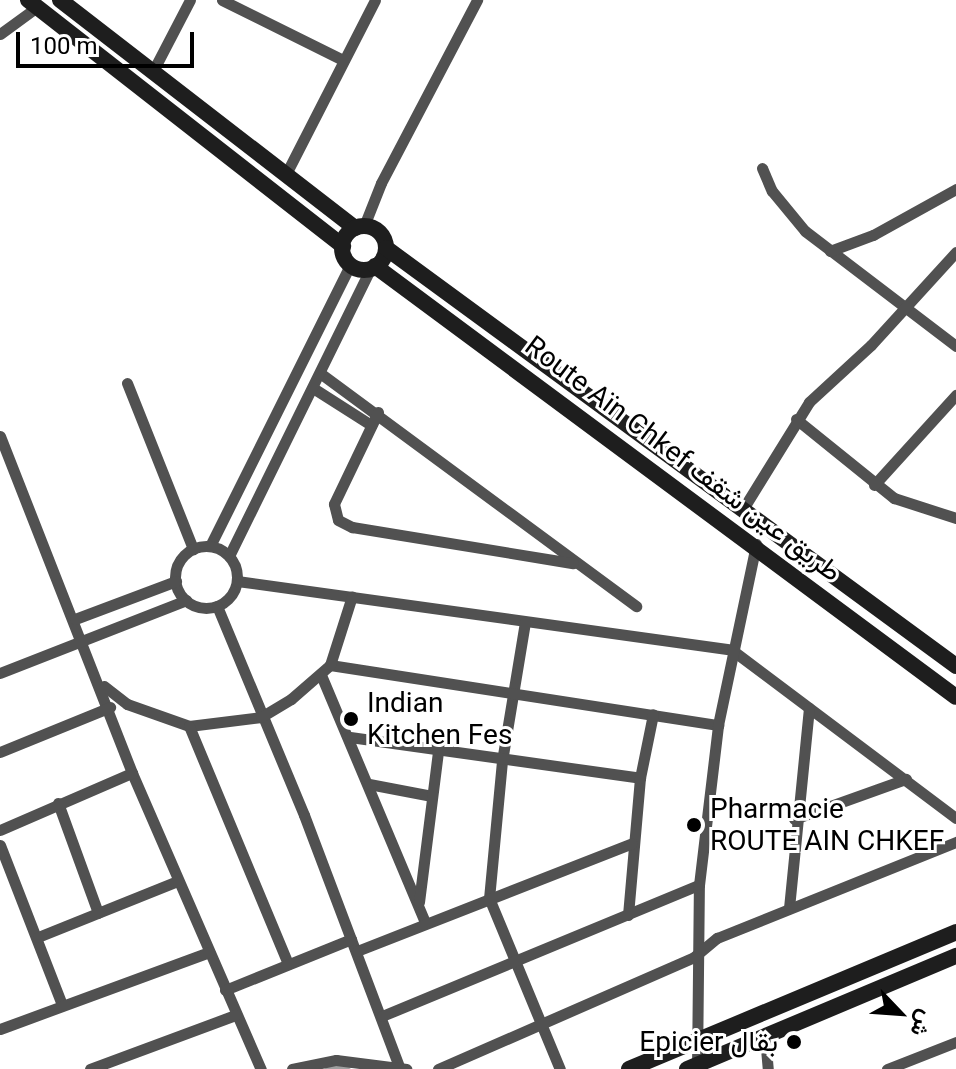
<!DOCTYPE html>
<meta charset="utf-8">
<style>
body{margin:0}
#map{position:relative;width:956px;height:1069px;overflow:hidden;background:#fff;font-family:Roboto,Vazirmatn,sans-serif}
div>[style]{position:absolute}
.stream>*{height:4px;margin:-2px;padding:0 2px;transform-origin:2px;border-radius:2px;background:#9f9f9f}
.street>*{height:11px;margin:-5.5px;padding:0 5.5px;transform-origin:5.5px;border-radius:5.5px;background:#515151}
.street>.ring{margin:-5.5px;padding:0;box-sizing:content-box;background:none;border:11px solid #515151;border-radius:50%}
.secondary>*{height:16px;margin:-8px;padding:0 8px;transform-origin:8px;border-radius:8px;background:#1e1e1e}
.secondary>.ring{margin:-8px;padding:0;box-sizing:content-box;background:none;border:16px solid #1e1e1e;border-radius:50%}
.dots>*{width:22px;height:22px;translate:-50% -50%;box-sizing:border-box;border:4px solid #fff;border-radius:50%}
span{translate:-50% -50%;white-space:nowrap;text-align:center;line-height:1.15;-webkit-text-stroke:6px #fff;paint-order:stroke}
.street-label{font-size:28px;color:#000}
.poi-label{font-size:28px;color:#000}
.left{translate:0 -50%;text-align:left}
.right{translate:-100% -50%;text-align:right}
.north{position:absolute;left:860px;top:973px;width:80px;height:80px;-webkit-text-stroke:6px #fff;paint-order:stroke;rotate:115deg;font-size:22px;font-weight:700;line-height:32px;text-align:center;color:#000}
.north::after{content:'';display:block;margin:auto;width:28px;height:36px;background:#000;clip-path:polygon(50% 0,100% 100%,50% 72%,0 100%)}
.scale{position:absolute;left:16px;top:32px;width:178px;height:36px;box-sizing:border-box;border:4px solid #000;border-top:0;padding-left:10px;font-size:24px;line-height:28px;white-space:nowrap;color:#000;-webkit-text-stroke:6px #fff;paint-order:stroke}
</style>
<div id="map">
<div class="stream">
<div style="left:326px;top:1067px;width:23px"></div>
</div>
<div class="street">
<div style="left:222px;top:0;width:135px;rotate:26.4deg"></div>
<div style="left:0;top:34px;width:46px;rotate:-36.1deg"></div>
<div style="left:153px;top:71px;width:80px;rotate:-62.5deg"></div>
<div style="left:762px;top:168px;width:25px;rotate:67deg"></div>
<div style="left:772px;top:191px;width:52px;rotate:50.5deg"></div>
<div style="left:805px;top:231px;width:190px;rotate:37.3deg"></div>
<div style="left:287px;top:172px;width:193px;rotate:-62.9deg"></div>
<div style="left:364px;top:226px;width:46px;rotate:-68.4deg"></div>
<div style="left:381px;top:183px;width:207px;rotate:-62.3deg"></div>
<div style="left:830px;top:251px;width:46px;rotate:-20.4deg"></div>
<div style="left:873px;top:235px;width:95px;rotate:-29deg"></div>
<div style="left:320px;top:373px;width:393px;rotate:36.4deg"></div>
<div style="left:127px;top:383px;width:179px;rotate:68.3deg"></div>
<div style="left:313px;top:388px;width:69px;rotate:32.5deg"></div>
<div style="left:378px;top:412px;width:102px;rotate:115.6deg"></div>
<div style="left:334px;top:504px;width:16px;rotate:76deg"></div>
<div style="left:338px;top:520px;width:16px;rotate:27deg"></div>
<div style="left:352px;top:527px;width:224px;rotate:9.3deg"></div>
<div style="left:796px;top:419px;width:126px;rotate:38.9deg"></div>
<div style="left:894px;top:498px;width:65px;rotate:17.9deg"></div>
<div style="left:0;top:436px;width:362px;rotate:68.6deg"></div>
<div style="left:132px;top:773px;width:323px;rotate:66.5deg"></div>
<div style="left:874px;top:485px;width:122px;rotate:-47.7deg"></div>
<div style="left:743px;top:509px;width:126px;rotate:-58.3deg"></div>
<div style="left:809px;top:402px;width:84px;rotate:-42.6deg"></div>
<div style="left:871px;top:345px;width:126px;rotate:-47.6deg"></div>
<div style="left:210px;top:546px;width:314px;rotate:-63.5deg"></div>
<div class="ring" style="left:175px;top:546px;width:51px;height:51px"></div>
<div style="left:229px;top:556px;width:320px;rotate:-63.8deg"></div>
<div style="left:237px;top:581px;width:500px;rotate:7.9deg"></div>
<div style="left:732px;top:650px;width:280px;rotate:36.9deg"></div>
<div style="left:217px;top:606px;width:226px;rotate:67.4deg"></div>
<div style="left:304px;top:815px;width:268px;rotate:69.3deg"></div>
<div style="left:75px;top:619px;width:108px;rotate:-20.6deg"></div>
<div style="left:525px;top:622px;width:141px;rotate:99.4deg"></div>
<div style="left:502px;top:761px;width:138px;rotate:95.4deg"></div>
<div style="left:489px;top:898px;width:185px;rotate:67.5deg"></div>
<div style="left:330px;top:665px;width:393px;rotate:8.8deg"></div>
<div style="left:0;top:673px;width:200px;rotate:-21.4deg"></div>
<div style="left:321px;top:675px;width:269px;rotate:67.2deg"></div>
<div style="left:104px;top:686px;width:29px;rotate:38deg"></div>
<div style="left:127px;top:704px;width:66px;rotate:19.5deg"></div>
<div style="left:189px;top:726px;width:73px;rotate:-7.1deg"></div>
<div style="left:261px;top:717px;width:35px;rotate:-31deg"></div>
<div style="left:291px;top:699px;width:52px;rotate:-41.1deg"></div>
<div style="left:330px;top:665px;width:72px;rotate:-72.3deg"></div>
<div style="left:189px;top:726px;width:258px;rotate:67.4deg"></div>
<div style="left:350px;top:737px;width:293px;rotate:8deg"></div>
<div style="left:0;top:752px;width:119px;rotate:-22.2deg"></div>
<div style="left:369px;top:784px;width:64px;rotate:10.8deg"></div>
<div style="left:58px;top:803px;width:117px;rotate:70deg"></div>
<div style="left:794px;top:819px;width:119px;rotate:-19.7deg"></div>
<div style="left:0;top:830px;width:144px;rotate:-23.4deg"></div>
<div style="left:0;top:845px;width:172px;rotate:68.8deg"></div>
<div style="left:419px;top:902px;width:152px;rotate:-82.8deg"></div>
<div style="left:789px;top:908px;width:201px;rotate:-84.3deg"></div>
<div style="left:628px;top:915px;width:138px;rotate:-85deg"></div>
<div style="left:640px;top:778px;width:65px;rotate:-78.5deg"></div>
<div style="left:38px;top:937px;width:150px;rotate:-21.9deg"></div>
<div style="left:357px;top:951px;width:295px;rotate:-21.4deg"></div>
<div style="left:225px;top:990px;width:136px;rotate:-22deg"></div>
<div style="left:382px;top:1016px;width:343px;rotate:-22.5deg"></div>
<div style="left:0;top:1029px;width:223px;rotate:-20.2deg"></div>
<div style="left:765px;top:1037px;width:32px;rotate:85deg"></div>
<div style="left:697px;top:1068px;width:183px;rotate:-89.4deg"></div>
<div style="left:699px;top:885px;width:161px;rotate:-83.2deg"></div>
<div style="left:718px;top:725px;width:185px;rotate:-78.1deg"></div>
<div style="left:90px;top:1069px;width:155px;rotate:-20.4deg"></div>
<div style="left:292px;top:1069px;width:45px;rotate:-11.6deg"></div>
<div style="left:336px;top:1060px;width:71px;rotate:7.3deg"></div>
<div style="left:438px;top:1069px;width:279px;rotate:-23.6deg"></div>
<div style="left:694px;top:957px;width:30px;rotate:-40deg"></div>
<div style="left:717px;top:938px;width:258px;rotate:-21.9deg"></div>
<div style="left:887px;top:1069px;width:74px;rotate:-21.4deg"></div>
</div>
<div class="secondary">
<div style="left:28px;top:0;width:400px;rotate:38deg"></div>
<div style="left:60px;top:0;width:373px;rotate:37.7deg"></div>
<div class="ring" style="left:342px;top:226px;width:28px;height:28px"></div>
<div style="left:386px;top:248px;width:707px;rotate:36.25deg"></div>
<div style="left:375px;top:266px;width:723px;rotate:36.57deg"></div>
<div style="left:629px;top:1069px;width:355px;rotate:-22.7deg"></div>
<div style="left:687px;top:1069px;width:292px;rotate:-22.8deg"></div>
</div>
<div class="dots">
<div style="left:351px;top:719px;background:#000"></div>
<div style="left:694px;top:825px;background:#000"></div>
<div style="left:794px;top:1042px;background:#000"></div>
</div>
<div class="street-label">
<span style="left:683px;top:459px;rotate:37deg">Route Aïn Chkef طريق عين شقف</span>
</div>
<div class="poi-label">
<span class="left" style="left:367px;top:719px">Indian<br>Kitchen Fes</span>
<span class="left" style="left:710px;top:825px">Pharmacie<br>ROUTE AIN CHKEF</span>
<span class="right" style="left:778px;top:1042px">Epicier بقال</span>
</div>
<div class="north">ش</div>
<div class="scale">100 m</div>
</div>
